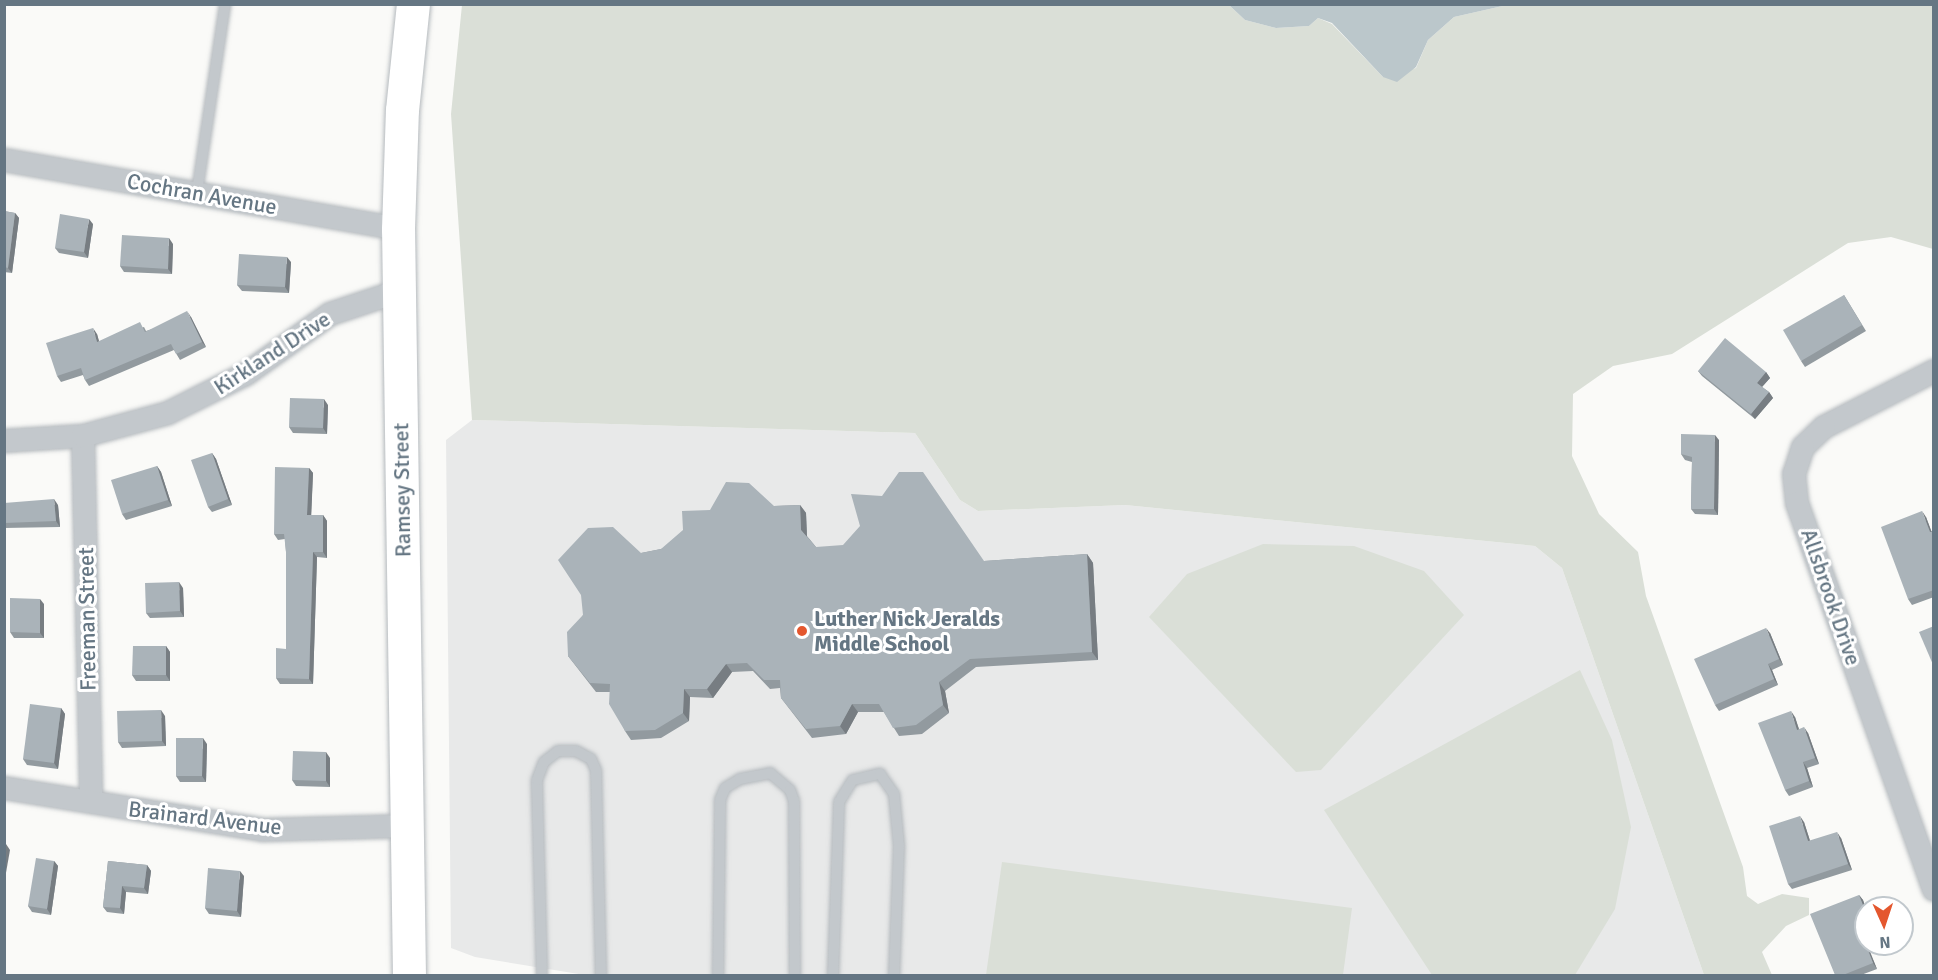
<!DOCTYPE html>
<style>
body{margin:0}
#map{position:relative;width:1938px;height:980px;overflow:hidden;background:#fafaf8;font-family:Signika,sans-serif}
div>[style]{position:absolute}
.built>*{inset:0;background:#e8e9e9}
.green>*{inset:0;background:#dadfd7}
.water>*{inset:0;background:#bbc7cb}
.roads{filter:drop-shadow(0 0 2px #b5babe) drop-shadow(0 0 2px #b5babe)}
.lane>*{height:10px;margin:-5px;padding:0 5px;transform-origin:5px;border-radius:5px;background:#c3c8cc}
.street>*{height:22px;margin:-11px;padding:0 11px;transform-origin:11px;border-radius:11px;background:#c3c8cc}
.primary>*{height:33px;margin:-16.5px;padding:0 16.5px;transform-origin:16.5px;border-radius:16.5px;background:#fff}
.wall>*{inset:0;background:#929a9f}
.shaded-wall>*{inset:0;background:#777d82}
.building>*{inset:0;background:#aab3b9}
.dots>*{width:16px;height:16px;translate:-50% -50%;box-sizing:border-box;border:3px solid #fff;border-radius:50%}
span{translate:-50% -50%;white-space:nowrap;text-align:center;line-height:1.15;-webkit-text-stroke:6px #fff;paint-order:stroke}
.street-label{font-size:22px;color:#657683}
.poi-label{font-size:22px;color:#657683;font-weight:700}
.left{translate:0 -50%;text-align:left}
.frame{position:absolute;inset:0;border:6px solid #657683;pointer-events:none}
.north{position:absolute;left:1854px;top:896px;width:60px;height:60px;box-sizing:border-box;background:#fff;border:2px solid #c1c8cd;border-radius:50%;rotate:177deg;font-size:16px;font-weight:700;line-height:24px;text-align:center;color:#657683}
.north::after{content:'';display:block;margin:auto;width:21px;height:27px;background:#e4572e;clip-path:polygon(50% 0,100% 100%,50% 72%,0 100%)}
</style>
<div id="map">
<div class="built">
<div style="clip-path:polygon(472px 420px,915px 433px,960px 500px,978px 511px,1125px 505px,1535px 546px,1562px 568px,1704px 975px,591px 976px,475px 957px,451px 948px,446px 440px)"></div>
</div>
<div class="green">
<div style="clip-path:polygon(462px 5px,1229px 5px,1245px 20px,1276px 28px,1309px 26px,1318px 18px,1332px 24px,1383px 77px,1416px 68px,1428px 40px,1454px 17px,1507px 5px,1933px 5px,1933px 249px,1891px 237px,1848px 243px,1672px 354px,1613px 366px,1573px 394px,1572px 456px,1599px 514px,1638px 552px,1646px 596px,1743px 867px,1747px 896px,1758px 904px,1782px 894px,1809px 898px,1809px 915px,1786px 926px,1762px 952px,1772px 975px,1704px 975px,1562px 568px,1535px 546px,1125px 505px,978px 511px,960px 500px,915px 433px,472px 420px,451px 114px)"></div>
<div style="clip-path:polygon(1263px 544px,1354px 546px,1424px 571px,1464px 615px,1321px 770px,1296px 772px,1149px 617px,1187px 574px)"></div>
<div style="clip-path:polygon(1580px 670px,1612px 740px,1631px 827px,1615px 909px,1575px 975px,1432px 975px,1324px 810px)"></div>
<div style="clip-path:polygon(1002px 862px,1352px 908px,1343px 975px,986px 975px)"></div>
</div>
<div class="water">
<div style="clip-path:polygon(1229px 5px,1507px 5px,1454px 17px,1428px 40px,1416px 67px,1397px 82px,1383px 77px,1332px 23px,1318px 18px,1309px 26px,1276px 28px,1245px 20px)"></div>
</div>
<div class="roads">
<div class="lane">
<div style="left:197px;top:192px;width:190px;rotate:-81.5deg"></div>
<div style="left:542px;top:976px;width:196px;rotate:-91.5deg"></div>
<div style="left:537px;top:780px;width:19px;rotate:-69deg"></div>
<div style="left:544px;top:762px;width:18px;rotate:-38deg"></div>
<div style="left:558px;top:751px;width:18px"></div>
<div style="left:576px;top:751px;width:17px;rotate:28deg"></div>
<div style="left:591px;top:759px;width:12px;rotate:66deg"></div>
<div style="left:596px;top:770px;width:206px;rotate:88.6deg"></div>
<div style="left:718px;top:976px;width:176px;rotate:-89.3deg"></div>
<div style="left:720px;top:800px;width:13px;rotate:-67deg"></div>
<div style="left:725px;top:788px;width:17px;rotate:-31deg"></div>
<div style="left:740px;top:779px;width:31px;rotate:-11deg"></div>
<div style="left:770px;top:773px;width:26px;rotate:40deg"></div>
<div style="left:790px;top:790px;width:12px;rotate:70deg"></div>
<div style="left:794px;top:801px;width:175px;rotate:89.7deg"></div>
<div style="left:833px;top:976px;width:174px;rotate:-88deg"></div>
<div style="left:839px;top:802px;width:26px;rotate:-58deg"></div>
<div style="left:853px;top:780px;width:28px;rotate:-13deg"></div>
<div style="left:880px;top:774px;width:24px;rotate:55deg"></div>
<div style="left:894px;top:794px;width:52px;rotate:84.5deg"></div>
<div style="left:899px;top:846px;width:130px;rotate:92.2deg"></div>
</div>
<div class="street">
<div style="left:4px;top:160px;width:400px;rotate:9.9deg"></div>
<div style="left:1934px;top:371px;width:123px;rotate:153deg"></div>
<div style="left:1824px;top:427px;width:29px;rotate:136deg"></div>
<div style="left:1803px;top:447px;width:28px;rotate:108deg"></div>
<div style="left:1794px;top:474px;width:29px;rotate:84deg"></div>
<div style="left:1797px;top:503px;width:410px;rotate:70.5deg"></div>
<div style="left:83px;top:436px;width:366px;rotate:88.7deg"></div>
<div style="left:4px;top:441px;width:79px;rotate:-3.6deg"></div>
<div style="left:83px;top:436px;width:88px;rotate:-15.1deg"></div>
<div style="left:168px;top:413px;width:87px;rotate:-26.6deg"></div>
<div style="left:246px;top:374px;width:103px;rotate:-35.5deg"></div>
<div style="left:330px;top:314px;width:73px;rotate:-18.4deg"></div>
<div style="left:4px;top:788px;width:261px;rotate:9.2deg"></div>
<div style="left:262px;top:830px;width:145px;rotate:-1.6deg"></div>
</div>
<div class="primary">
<div style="left:409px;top:976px;width:747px;rotate:-90.84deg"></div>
<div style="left:398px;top:229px;width:119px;rotate:-88.1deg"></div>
<div style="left:402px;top:110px;width:107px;rotate:-84.1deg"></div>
</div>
</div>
<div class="wall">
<div style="clip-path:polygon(4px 211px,15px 213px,19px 218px,12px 273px,4px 272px)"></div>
<div style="clip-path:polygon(93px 224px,88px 258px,59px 253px,55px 248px)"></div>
<div style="clip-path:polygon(173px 244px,172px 274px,124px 272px,120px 266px)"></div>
<div style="clip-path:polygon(291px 262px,289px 293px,242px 291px,237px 285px)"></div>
<div style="clip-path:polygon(1844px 295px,1866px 331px,1805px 367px,1801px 361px)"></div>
<div style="clip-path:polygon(191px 317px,206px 347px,180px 360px,174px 350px,89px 386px,85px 380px,83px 375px,61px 382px,57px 376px,97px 334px,99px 342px,144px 327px,146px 331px)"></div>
<div style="clip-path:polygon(1698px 371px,1766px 372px,1770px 378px,1762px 387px,1769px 392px,1773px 398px,1755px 419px,1702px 376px)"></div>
<div style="clip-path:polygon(328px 405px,327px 434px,293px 433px,289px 427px)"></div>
<div style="clip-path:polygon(1719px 440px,1718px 515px,1695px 514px,1691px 509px,1692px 462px,1685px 460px,1681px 454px)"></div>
<div style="clip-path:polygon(212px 453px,216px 459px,232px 505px,212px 512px,208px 507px)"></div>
<div style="clip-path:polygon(157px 466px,161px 472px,172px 506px,126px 520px,122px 514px)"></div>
<div style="clip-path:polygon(309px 468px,313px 473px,311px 515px,323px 515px,327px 521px,327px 558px,317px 557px,313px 684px,280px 684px,276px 678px,286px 649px,286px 552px,285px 539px,278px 540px,274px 534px)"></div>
<div style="clip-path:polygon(4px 503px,58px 505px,60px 527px,4px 528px)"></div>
<div style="clip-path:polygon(800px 505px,806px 513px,807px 536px,816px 547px,984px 561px,1087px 554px,1093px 563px,1098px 660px,976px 667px,945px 691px,949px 713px,922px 734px,899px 736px,884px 712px,858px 712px,846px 734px,812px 738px,781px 698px,780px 688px,770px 689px,753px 671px,732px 672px,713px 698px,690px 697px,689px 721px,661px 738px,631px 740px,625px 731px,610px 692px,596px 692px,568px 656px,583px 615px,641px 553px,661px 549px,774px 506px)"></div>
<div style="clip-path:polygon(1926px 517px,1931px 531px,1934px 531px,1934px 597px,1912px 605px,1908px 599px)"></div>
<div style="clip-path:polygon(183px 588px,184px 617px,150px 618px,146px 613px)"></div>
<div style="clip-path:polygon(44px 604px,44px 638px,14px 638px,10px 632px)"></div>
<div style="clip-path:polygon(1770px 633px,1783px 665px,1772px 670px,1778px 685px,1719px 711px,1715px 705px)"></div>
<div style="clip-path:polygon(166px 646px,170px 652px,170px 681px,136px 681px,132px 675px)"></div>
<div style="clip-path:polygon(61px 708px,65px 714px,58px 769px,27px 765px,23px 759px)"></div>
<div style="clip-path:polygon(165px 716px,166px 746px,122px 748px,118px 742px)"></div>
<div style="clip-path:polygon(1795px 717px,1799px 729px,1808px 733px,1819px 764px,1807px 768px,1813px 787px,1789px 796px,1785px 790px)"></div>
<div style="clip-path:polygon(207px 744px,206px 782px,180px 782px,176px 776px)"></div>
<div style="clip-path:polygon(330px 758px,330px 787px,296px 786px,292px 780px)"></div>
<div style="clip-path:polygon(1804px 822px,1810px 841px,1841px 838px,1852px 870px,1792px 889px,1788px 884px)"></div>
<div style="clip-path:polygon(54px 861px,58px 866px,51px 915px,32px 912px,28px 906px)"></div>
<div style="clip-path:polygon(108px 861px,147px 865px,151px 871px,148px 894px,126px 892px,124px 914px,107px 912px,103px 907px)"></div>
<div style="clip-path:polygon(244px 876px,241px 917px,209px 914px,205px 908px)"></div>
<div style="clip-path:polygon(1859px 895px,1863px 900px,1866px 909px,1866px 944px,1877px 969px,1861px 975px,1835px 975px)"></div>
</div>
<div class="shaded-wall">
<div style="clip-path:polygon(15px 213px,19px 218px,12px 273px,8px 268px)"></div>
<div style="clip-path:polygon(89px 219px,93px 224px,88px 258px,84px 252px)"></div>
<div style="clip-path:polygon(169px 238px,173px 244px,172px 274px,168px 269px)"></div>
<div style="clip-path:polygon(287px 257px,291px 262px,289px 293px,285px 287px)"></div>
<div style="clip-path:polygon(187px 311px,191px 317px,206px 347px,202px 342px)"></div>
<div style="clip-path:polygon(93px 328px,97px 334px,101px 348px,97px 342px)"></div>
<div style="clip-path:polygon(1766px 372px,1770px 378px,1761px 388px,1757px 383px)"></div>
<div style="clip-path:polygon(1769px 392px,1773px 398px,1755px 419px,1751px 414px)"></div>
<div style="clip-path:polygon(324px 399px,328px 405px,327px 434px,323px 428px)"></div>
<div style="clip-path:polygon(1715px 435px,1719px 440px,1718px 515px,1714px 509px)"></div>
<div style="clip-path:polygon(212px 453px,216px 459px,232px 505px,228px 499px)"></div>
<div style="clip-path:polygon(157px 466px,161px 472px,172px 506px,168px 500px)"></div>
<div style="clip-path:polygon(309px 468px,313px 473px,311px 521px,307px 515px)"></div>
<div style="clip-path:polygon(54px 499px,58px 505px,60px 527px,56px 521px)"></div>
<div style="clip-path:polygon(800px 505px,806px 513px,807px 538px,801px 530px)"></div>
<div style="clip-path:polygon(1922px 511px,1926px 517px,1934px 538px,1930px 532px)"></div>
<div style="clip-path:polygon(323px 515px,327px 521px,327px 558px,323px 552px)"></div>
<div style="clip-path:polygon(313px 552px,317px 557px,313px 684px,309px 679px)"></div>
<div style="clip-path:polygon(1087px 554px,1093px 563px,1098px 660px,1092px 652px)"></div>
<div style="clip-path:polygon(179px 582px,183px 588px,184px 617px,180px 611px)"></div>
<div style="clip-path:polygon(40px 599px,44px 604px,44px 638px,40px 633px)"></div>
<div style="clip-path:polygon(1766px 628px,1770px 633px,1783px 665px,1779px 659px)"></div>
<div style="clip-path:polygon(166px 646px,170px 652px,170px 681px,166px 675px)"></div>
<div style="clip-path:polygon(726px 664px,732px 672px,713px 698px,707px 689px)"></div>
<div style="clip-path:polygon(1768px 664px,1772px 670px,1778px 685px,1774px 679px)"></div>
<div style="clip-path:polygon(939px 682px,945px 691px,949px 713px,943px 705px)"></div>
<div style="clip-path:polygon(684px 689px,690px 697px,689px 721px,683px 713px)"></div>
<div style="clip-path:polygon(852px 704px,858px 712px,846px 734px,840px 726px)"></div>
<div style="clip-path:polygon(61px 708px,65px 714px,58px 769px,54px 763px)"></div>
<div style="clip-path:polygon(161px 710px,165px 716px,166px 746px,162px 741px)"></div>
<div style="clip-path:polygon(1791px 711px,1795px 717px,1801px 736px,1797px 730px)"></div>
<div style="clip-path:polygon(1804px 727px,1808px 733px,1819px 764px,1815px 758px)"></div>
<div style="clip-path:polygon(203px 738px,207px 744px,206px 782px,202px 776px)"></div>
<div style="clip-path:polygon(326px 752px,330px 758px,330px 787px,326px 781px)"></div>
<div style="clip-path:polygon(1803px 762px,1807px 768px,1813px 787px,1809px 781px)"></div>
<div style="clip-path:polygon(1800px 816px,1804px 822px,1812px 847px,1808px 841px)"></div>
<div style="clip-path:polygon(1837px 832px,1841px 838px,1852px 870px,1848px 864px)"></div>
<div style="clip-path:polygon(6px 844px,10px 850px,4px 884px,4px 851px)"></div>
<div style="clip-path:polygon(54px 861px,58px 866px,51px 915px,47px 909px)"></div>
<div style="clip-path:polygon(147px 865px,151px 871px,148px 894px,144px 888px)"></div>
<div style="clip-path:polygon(240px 871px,244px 876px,241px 917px,237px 911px)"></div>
<div style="clip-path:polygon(122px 886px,126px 892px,124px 914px,120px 908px)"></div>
<div style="clip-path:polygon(1859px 895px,1863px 900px,1866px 909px,1866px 913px)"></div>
<div style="clip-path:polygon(1862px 935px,1866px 941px,1866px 944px,1867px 944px,1877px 969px,1873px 963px)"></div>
</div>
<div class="building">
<div style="clip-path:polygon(4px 211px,15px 213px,8px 268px,4px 267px)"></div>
<div style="clip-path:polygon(60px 214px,89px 219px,84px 252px,55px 248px)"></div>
<div style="clip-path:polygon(122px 235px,169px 238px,168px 269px,120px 266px)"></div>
<div style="clip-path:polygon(239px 254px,287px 257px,285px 287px,237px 285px)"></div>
<div style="clip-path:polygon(1844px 295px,1862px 325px,1801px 361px,1783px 330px)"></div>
<div style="clip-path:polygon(187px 311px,202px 342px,176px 354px,171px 344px,85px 380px,81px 368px,57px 376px,46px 343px,93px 328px,97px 342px,140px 322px,145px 332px)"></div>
<div style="clip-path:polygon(1725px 338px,1766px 372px,1757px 383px,1769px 392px,1751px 414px,1698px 371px)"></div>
<div style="clip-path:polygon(290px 398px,324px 399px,323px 428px,289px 427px)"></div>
<div style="clip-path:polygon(1681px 434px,1715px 435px,1714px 509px,1691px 509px,1692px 457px,1681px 454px)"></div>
<div style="clip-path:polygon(212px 453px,228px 499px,208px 507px,191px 460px)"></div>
<div style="clip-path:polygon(157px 466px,168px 500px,122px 514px,111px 480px)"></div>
<div style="clip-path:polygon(275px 467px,309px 468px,307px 515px,323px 515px,323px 552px,313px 552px,309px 679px,276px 678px,276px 648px,286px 649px,286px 552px,284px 534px,274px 534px)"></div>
<div style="clip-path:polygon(899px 472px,923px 472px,984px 561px,1087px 554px,1092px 652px,970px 659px,939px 682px,943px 705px,916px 725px,893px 728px,879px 704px,852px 704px,840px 726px,806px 729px,781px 698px,780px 680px,764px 680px,747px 663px,726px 664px,707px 689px,684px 689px,683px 713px,655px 730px,625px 731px,609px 704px,610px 684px,590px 683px,568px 656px,567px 632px,583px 615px,581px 595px,558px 560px,588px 528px,613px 527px,641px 553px,661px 549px,683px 530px,682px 511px,710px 510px,726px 482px,749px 483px,774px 506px,800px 505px,801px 530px,816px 547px,843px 545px,860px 526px,851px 494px,882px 496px)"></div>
<div style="clip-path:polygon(54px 499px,56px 521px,4px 523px,4px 503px)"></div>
<div style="clip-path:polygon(1922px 511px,1930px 532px,1934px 531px,1934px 590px,1908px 599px,1881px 527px)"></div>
<div style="clip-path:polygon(179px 582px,180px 611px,146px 613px,145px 583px)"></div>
<div style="clip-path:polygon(10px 598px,40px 599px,40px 633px,10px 632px)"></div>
<div style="clip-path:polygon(1934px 626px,1934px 667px,1919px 632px)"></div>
<div style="clip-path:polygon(1766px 628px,1779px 659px,1768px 664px,1774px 679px,1715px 705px,1694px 659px)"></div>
<div style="clip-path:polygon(133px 646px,166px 646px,166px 675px,132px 675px)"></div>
<div style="clip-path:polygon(30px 704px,61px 708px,54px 763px,23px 759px)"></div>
<div style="clip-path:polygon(161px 710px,162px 741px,118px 742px,117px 711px)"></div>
<div style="clip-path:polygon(1791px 711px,1797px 730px,1804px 727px,1815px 758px,1803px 762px,1809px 781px,1785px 790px,1758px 723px)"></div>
<div style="clip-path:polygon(176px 738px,203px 738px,202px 776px,176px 776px)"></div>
<div style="clip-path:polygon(293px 751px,326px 752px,326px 781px,292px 780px)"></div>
<div style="clip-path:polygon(1800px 816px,1808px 841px,1837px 832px,1848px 864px,1788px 884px,1769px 826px)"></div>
<div style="clip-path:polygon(36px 858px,54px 861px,47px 909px,28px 906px)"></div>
<div style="clip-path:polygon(108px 861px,147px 865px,144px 888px,122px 886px,120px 908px,103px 907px)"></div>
<div style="clip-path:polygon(208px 868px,240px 871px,237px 911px,205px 908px)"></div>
<div style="clip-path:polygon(1859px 895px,1866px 913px,1866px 934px,1862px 935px,1873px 963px,1843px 975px,1835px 975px,1810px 914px)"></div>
</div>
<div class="dots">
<div style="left:802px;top:631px;background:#e4572e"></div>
</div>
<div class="street-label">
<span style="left:202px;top:194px;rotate:10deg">Cochran Avenue</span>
<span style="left:272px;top:353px;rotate:-33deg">Kirkland Drive</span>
<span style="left:402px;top:490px;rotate:-91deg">Ramsey Street</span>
<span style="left:1831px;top:597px;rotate:71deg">Allsbrook Drive</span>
<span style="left:87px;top:619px;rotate:-91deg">Freeman Street</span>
<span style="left:205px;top:818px;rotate:7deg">Brainard Avenue</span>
</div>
<div class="poi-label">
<span class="left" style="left:814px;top:631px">Luther Nick Jeralds<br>Middle School</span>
</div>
<div class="frame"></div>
<div class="north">N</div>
</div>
